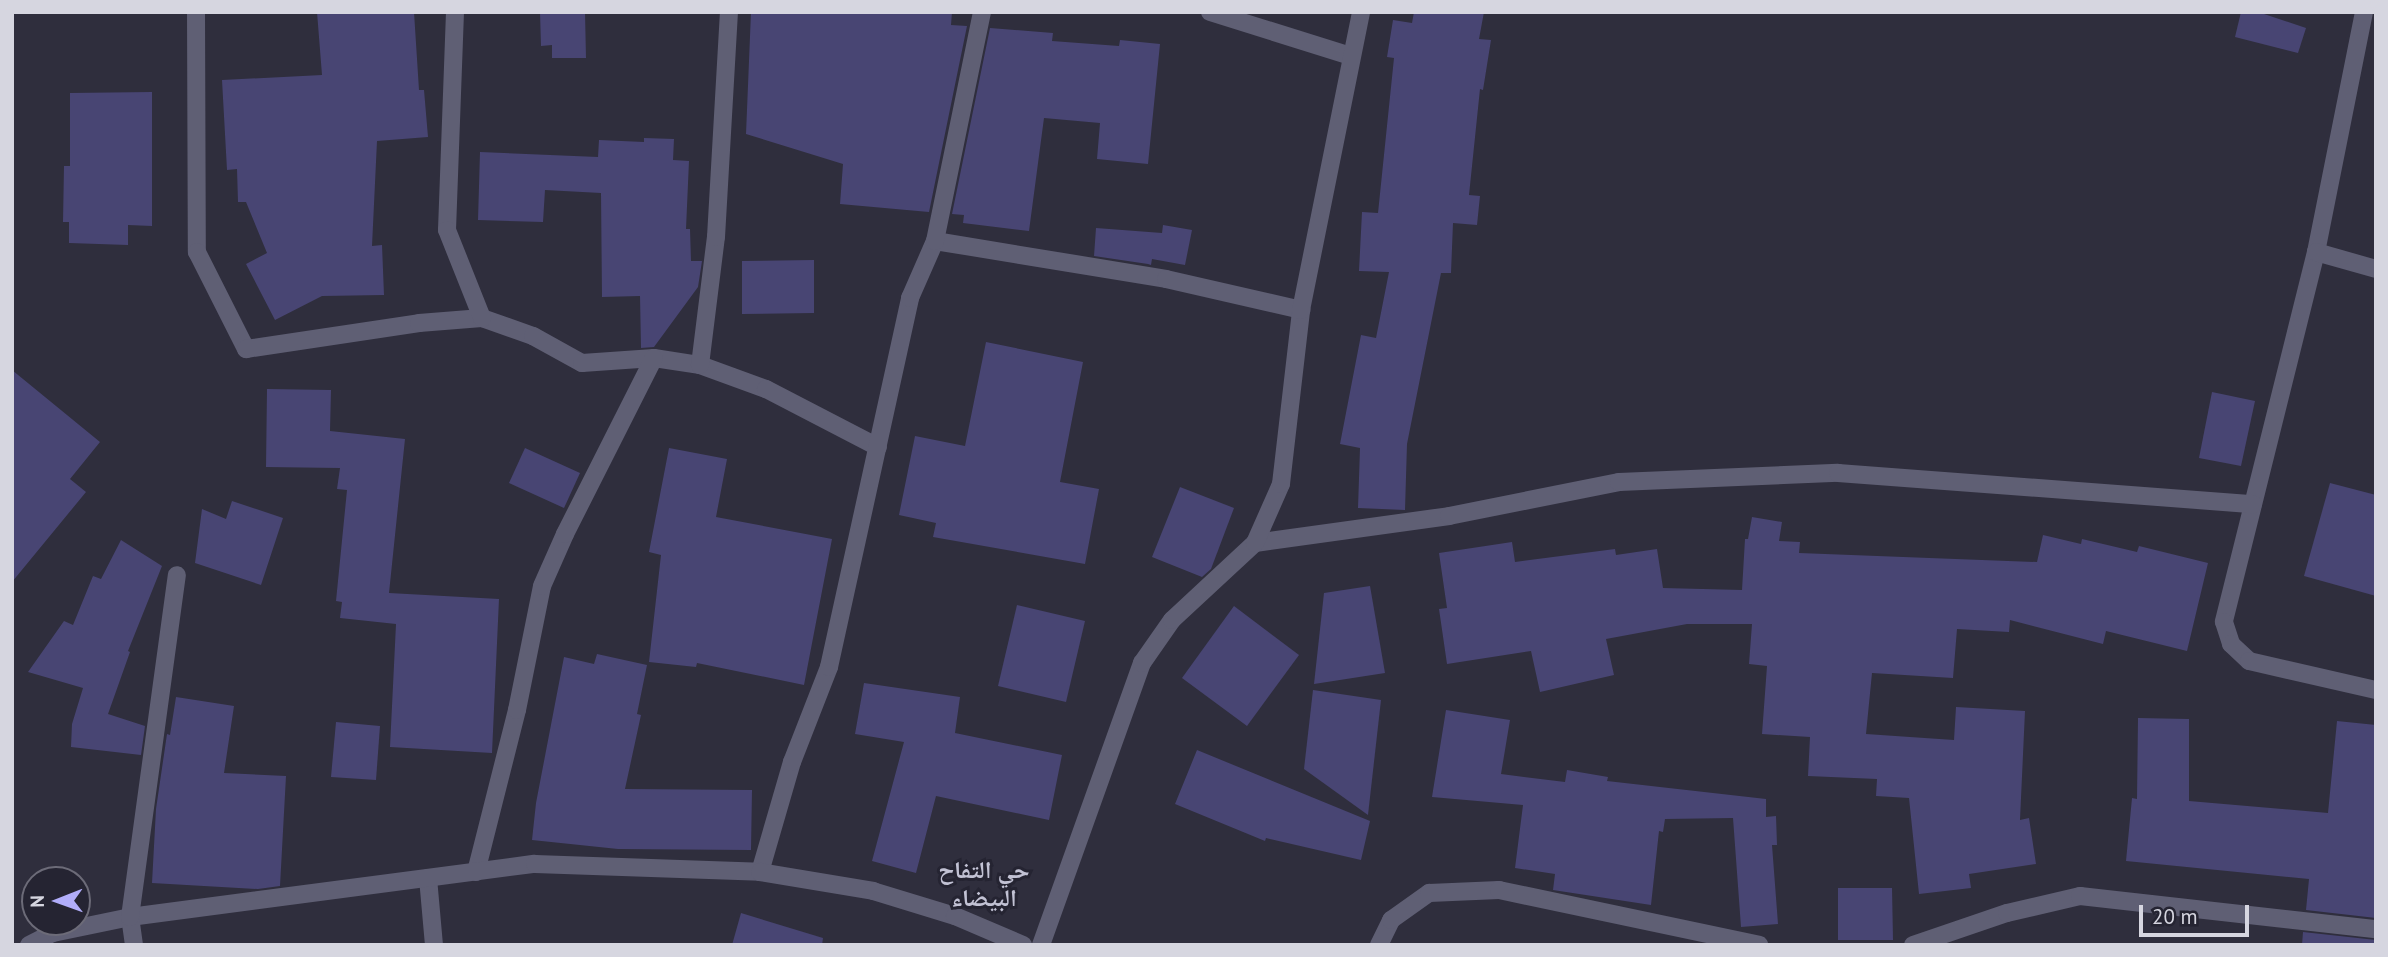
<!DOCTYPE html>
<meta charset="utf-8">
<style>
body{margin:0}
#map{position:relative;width:2388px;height:957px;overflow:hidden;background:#2f2e3d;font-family:"PT Sans","Noto Naskh Arabic",sans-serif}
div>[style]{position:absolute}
.building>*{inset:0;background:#484573}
.street>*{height:18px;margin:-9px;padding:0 9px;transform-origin:9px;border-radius:9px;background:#5f5f74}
span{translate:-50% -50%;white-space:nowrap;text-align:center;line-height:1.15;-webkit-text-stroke:6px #252432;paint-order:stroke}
.district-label{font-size:24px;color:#c2c2d4;font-weight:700}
.frame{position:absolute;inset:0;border:14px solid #d6d6e0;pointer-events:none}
.north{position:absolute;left:21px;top:866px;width:70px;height:70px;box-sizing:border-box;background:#252432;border:2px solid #6c6b78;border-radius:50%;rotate:269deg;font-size:19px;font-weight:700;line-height:28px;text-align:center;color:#d6d6e0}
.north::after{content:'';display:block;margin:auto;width:24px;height:32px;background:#b1adfa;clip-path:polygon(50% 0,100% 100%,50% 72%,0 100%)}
.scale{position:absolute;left:2139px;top:905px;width:110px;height:32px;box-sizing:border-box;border:4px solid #d6d6e0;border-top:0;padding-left:9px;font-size:21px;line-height:24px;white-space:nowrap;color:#d6d6e0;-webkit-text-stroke:5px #252432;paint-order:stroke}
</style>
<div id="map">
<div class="building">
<div style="clip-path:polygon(317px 12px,414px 12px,419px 90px,424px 90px,428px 137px,377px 141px,372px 246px,382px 245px,384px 295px,322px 296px,275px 320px,246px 264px,267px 253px,246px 202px,238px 202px,237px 169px,227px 170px,222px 80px,322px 75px)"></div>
<div style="clip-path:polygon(540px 12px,585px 12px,586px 58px,552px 58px,552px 45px,541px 46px)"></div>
<div style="clip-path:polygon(751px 12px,952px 12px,951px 25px,967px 26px,929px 212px,840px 204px,843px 164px,746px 134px)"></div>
<div style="clip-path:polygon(1414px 12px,1484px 12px,1479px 39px,1491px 40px,1483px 90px,1480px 89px,1469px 195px,1480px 196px,1477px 225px,1453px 223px,1451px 273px,1441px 273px,1407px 444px,1405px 510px,1358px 508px,1360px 448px,1340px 444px,1361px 335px,1376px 338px,1389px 272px,1359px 271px,1362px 212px,1378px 213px,1394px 58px,1387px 57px,1393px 20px,1412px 23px)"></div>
<div style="clip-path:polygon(2241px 12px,2258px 12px,2306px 28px,2298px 53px,2235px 37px)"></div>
<div style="clip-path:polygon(990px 28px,1053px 33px,1052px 41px,1119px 46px,1120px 40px,1160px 44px,1148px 164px,1097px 159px,1100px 123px,1044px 118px,1029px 231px,963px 223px,964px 215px,952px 214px)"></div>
<div style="clip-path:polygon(152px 92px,152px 226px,128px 225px,128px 245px,69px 243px,69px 222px,63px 222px,64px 166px,70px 166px,70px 93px)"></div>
<div style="clip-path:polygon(644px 138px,674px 139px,673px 160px,689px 161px,686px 229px,690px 229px,691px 261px,702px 261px,698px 287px,654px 347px,641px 348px,640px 296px,602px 297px,601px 193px,545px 190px,543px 222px,478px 220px,480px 152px,598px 157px,599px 140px,644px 142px)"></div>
<div style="clip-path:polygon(1163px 225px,1192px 230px,1185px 265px,1152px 259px,1151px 265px,1148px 264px,1094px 256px,1096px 228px,1162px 233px)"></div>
<div style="clip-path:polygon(814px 260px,814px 313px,742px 314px,742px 261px)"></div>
<div style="clip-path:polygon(986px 342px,1083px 362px,1060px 482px,1099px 489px,1085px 564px,933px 537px,936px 523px,899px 515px,915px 436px,965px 446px)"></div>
<div style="clip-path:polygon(12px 370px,100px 442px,70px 479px,86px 492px,12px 582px)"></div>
<div style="clip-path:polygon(267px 389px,331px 390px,330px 431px,405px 439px,389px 593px,499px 599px,492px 753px,390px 747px,396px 624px,340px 618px,342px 602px,336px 601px,347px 490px,337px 489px,340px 468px,266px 467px)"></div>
<div style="clip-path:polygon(2212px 392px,2255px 401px,2241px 466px,2199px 458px)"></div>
<div style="clip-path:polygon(525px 448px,580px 473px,564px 508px,509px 483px)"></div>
<div style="clip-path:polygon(669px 448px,727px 459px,716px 517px,832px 539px,804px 685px,697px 663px,696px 667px,649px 662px,661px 555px,649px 552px)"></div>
<div style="clip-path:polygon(2330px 483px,2376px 495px,2376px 596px,2304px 576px)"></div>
<div style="clip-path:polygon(1180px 487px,1234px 508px,1211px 569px,1202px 577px,1152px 557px)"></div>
<div style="clip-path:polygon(232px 501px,283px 518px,261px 585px,195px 563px,202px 509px,226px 519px)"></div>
<div style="clip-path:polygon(1752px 517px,1782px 522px,1779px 541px,1800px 542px,1799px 553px,2037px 562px,2043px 535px,2081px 544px,2082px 539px,2137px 552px,2139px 546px,2208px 563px,2187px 651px,2106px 631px,2103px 644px,2010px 620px,2009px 632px,1957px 629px,1953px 678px,1872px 673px,1866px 734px,1954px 740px,1956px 707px,2025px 711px,2020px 820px,2029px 818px,2036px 864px,1969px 874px,1971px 888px,1919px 894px,1909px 798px,1876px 796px,1877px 779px,1808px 776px,1810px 737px,1762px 734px,1767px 666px,1749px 664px,1752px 624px,1687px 624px,1606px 639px,1614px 675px,1540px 692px,1531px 651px,1447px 664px,1439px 609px,1447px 608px,1439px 553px,1512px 542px,1515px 562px,1615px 549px,1616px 555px,1657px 549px,1663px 588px,1742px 590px,1745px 539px,1748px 539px)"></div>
<div style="clip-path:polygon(121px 540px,162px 566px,128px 651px,130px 652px,108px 714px,145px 726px,141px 755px,71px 747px,72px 724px,83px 688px,28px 672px,64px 621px,73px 625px,93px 576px,101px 579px)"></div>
<div style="clip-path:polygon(1370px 586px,1385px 673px,1314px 684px,1324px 593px)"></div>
<div style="clip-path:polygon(1017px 605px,1085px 621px,1066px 702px,998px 686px)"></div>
<div style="clip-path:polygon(1234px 606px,1299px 655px,1247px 726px,1182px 678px)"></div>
<div style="clip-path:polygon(597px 654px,647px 665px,637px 714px,641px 715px,625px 789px,752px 790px,751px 850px,618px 849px,532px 840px,536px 803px,564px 657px,594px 664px)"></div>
<div style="clip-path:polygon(864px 683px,960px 697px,955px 733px,1062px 755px,1049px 820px,936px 796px,916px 873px,872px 861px,904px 742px,855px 734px)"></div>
<div style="clip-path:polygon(1313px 690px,1381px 700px,1368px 815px,1304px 769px)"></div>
<div style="clip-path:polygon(176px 697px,234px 706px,224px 773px,286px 776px,280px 886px,258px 889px,152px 883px,156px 809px,167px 734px,170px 735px)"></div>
<div style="clip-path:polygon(1446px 710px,1510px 720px,1501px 774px,1565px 782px,1567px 770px,1608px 777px,1607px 781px,1766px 799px,1766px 817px,1776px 816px,1777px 845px,1772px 845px,1778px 924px,1741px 927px,1733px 818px,1665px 819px,1663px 832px,1659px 831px,1651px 905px,1553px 890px,1555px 874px,1515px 868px,1523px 805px,1432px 797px)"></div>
<div style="clip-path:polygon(2138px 718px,2189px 719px,2189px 801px,2328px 813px,2337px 721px,2376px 725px,2376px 918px,2306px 910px,2309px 879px,2126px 861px,2132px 798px,2137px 799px)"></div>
<div style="clip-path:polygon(336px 722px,380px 726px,376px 780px,331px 777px)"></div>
<div style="clip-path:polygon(1197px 750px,1370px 821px,1361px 860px,1266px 838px,1265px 841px,1175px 804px)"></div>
<div style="clip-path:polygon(1838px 888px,1892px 888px,1893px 940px,1838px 940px)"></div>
<div style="clip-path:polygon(741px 913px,823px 938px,822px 945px,732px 945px)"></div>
<div style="clip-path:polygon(2303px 932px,2376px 940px,2376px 945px,2302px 945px)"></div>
</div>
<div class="street">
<div style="left:196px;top:12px;width:240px;rotate:89.8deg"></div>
<div style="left:197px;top:252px;width:109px;rotate:63.2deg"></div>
<div style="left:246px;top:349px;width:175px;rotate:-8.5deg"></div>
<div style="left:419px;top:323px;width:63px;rotate:-4.5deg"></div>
<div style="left:482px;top:318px;width:54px;rotate:19.4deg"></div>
<div style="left:533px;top:336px;width:56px;rotate:28.9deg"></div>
<div style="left:582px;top:363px;width:72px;rotate:-4deg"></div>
<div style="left:654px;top:358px;width:47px;rotate:8.7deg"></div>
<div style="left:700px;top:365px;width:70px;rotate:20deg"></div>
<div style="left:766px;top:389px;width:126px;rotate:27.4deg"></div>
<div style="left:455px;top:12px;width:218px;rotate:92.1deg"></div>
<div style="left:447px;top:230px;width:95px;rotate:68.3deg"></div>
<div style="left:1210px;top:12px;width:147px;rotate:17.4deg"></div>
<div style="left:2364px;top:12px;width:245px;rotate:101.3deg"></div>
<div style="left:2316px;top:252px;width:381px;rotate:104deg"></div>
<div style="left:2224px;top:622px;width:23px;rotate:72deg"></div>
<div style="left:2231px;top:644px;width:25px;rotate:43deg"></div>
<div style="left:2249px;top:661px;width:130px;rotate:12.9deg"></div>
<div style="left:935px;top:241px;width:234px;rotate:9.3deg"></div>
<div style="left:1166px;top:279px;width:139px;rotate:12.9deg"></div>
<div style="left:2316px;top:252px;width:62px;rotate:15.8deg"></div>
<div style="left:700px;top:365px;width:129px;rotate:-82.9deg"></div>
<div style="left:716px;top:237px;width:225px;rotate:-86.7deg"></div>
<div style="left:1255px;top:543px;width:196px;rotate:-7.9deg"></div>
<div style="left:1449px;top:516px;width:173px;rotate:-11.3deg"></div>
<div style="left:1619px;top:482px;width:219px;rotate:-2.4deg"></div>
<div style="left:1838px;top:473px;width:416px;rotate:4.3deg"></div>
<div style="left:476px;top:872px;width:167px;rotate:-75.8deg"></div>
<div style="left:517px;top:710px;width:126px;rotate:-78.6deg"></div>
<div style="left:542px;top:586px;width:57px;rotate:-66.1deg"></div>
<div style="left:565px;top:534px;width:197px;rotate:-63.2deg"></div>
<div style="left:760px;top:872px;width:115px;rotate:-73.8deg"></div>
<div style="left:792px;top:762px;width:102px;rotate:-68.7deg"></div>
<div style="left:829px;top:667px;width:378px;rotate:-77.6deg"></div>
<div style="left:910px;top:298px;width:62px;rotate:-66.3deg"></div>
<div style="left:935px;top:241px;width:234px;rotate:-78.4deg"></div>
<div style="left:428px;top:878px;width:67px;rotate:84.9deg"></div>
<div style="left:29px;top:945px;width:27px;rotate:-27deg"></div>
<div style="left:53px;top:933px;width:79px;rotate:-11.7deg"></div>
<div style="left:130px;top:917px;width:408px;rotate:-7.5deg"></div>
<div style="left:535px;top:864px;width:225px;rotate:2deg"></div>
<div style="left:760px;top:872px;width:115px;rotate:9.5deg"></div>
<div style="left:873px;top:891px;width:86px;rotate:17deg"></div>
<div style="left:955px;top:916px;width:74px;rotate:23.1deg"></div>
<div style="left:134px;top:945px;width:28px;rotate:-98deg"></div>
<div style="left:130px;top:917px;width:345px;rotate:-82.2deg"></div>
<div style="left:1041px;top:945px;width:300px;rotate:-70.3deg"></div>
<div style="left:1142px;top:663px;width:52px;rotate:-55.1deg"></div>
<div style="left:1172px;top:620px;width:113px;rotate:-42.9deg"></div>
<div style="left:1255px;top:543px;width:64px;rotate:-66.2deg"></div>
<div style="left:1281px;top:484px;width:175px;rotate:-83.4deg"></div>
<div style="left:1301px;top:310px;width:304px;rotate:-78.6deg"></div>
<div style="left:1379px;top:945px;width:28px;rotate:-64deg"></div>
<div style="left:1391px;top:920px;width:47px;rotate:-35.4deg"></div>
<div style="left:1429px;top:893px;width:70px;rotate:-2.5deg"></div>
<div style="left:1499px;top:890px;width:266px;rotate:11.9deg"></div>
<div style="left:1913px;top:945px;width:99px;rotate:-18.8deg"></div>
<div style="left:2007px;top:913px;width:75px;rotate:-13.1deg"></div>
<div style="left:2080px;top:896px;width:298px;rotate:6.4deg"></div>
</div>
<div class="district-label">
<span style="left:984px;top:884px">حي التفاح<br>البيضاء</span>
</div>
<div class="frame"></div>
<div class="north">N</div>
<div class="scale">20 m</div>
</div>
